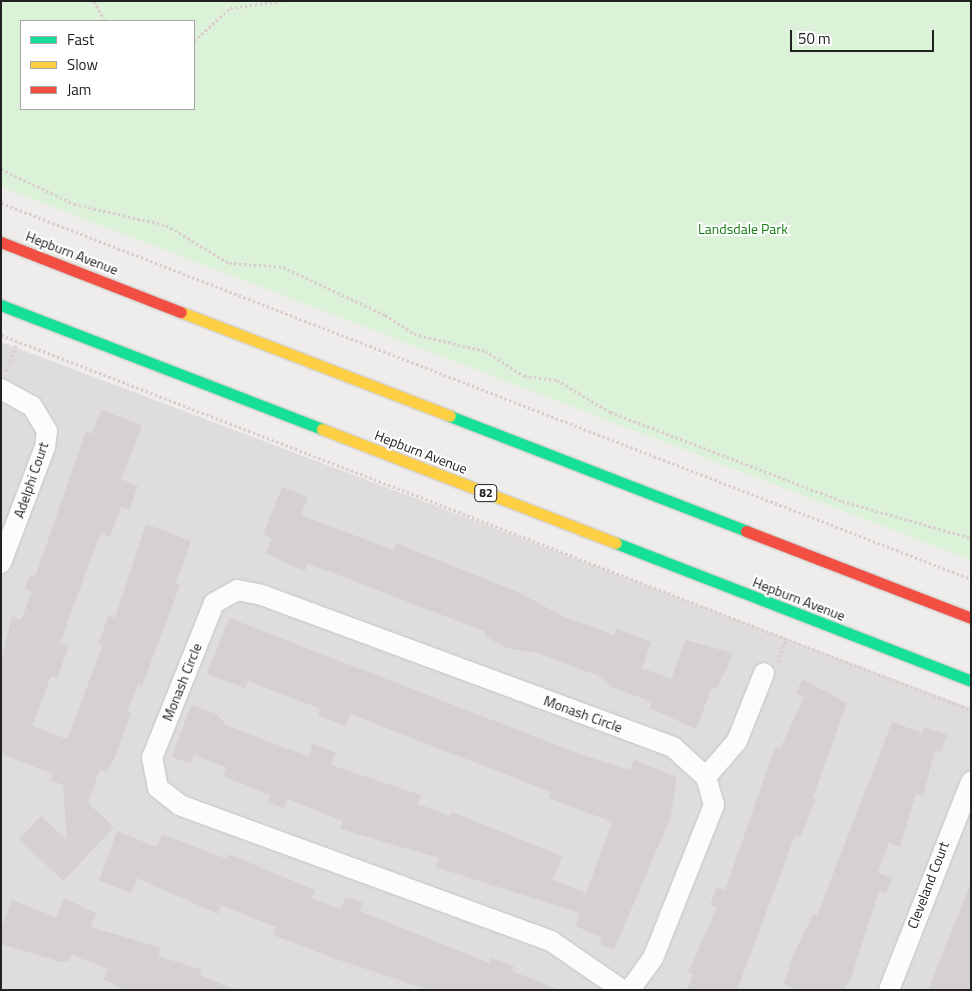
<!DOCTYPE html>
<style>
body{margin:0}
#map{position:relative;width:972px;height:991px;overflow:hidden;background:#efedeb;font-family:"Titillium Web",sans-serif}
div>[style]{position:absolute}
.residential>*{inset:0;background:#dedddc}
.park>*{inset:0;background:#dbf2d8}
.building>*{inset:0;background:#d4d1d0}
.path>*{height:3px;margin-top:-1.5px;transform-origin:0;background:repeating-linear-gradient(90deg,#dbcdcd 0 2.5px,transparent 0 5px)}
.roads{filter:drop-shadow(0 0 1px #c5c4c3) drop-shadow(0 0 1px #c5c4c3)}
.street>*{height:20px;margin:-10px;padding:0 10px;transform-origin:10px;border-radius:10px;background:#fdfcfc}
.fast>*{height:11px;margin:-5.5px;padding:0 5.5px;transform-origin:5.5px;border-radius:5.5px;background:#16e098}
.slow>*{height:11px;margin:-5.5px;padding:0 5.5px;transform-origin:5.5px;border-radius:5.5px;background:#ffcf43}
.jam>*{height:11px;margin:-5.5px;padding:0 5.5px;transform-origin:5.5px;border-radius:5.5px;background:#f24e42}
span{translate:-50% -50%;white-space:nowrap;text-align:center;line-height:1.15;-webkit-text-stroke:4px #fff;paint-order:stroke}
.shield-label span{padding:1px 4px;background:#fff;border:1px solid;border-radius:4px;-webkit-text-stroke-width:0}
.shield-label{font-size:12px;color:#212121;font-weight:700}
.park-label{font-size:14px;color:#147c12}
.street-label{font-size:14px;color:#212121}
.frame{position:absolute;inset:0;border:2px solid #212121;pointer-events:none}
.legend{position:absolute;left:20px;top:20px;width:175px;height:90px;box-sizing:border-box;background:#fff;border:1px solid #a6a6a6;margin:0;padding:6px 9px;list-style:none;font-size:15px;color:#212121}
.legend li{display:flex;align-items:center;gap:10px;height:25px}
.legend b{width:25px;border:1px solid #a6a6a6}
.scale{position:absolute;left:790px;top:30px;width:144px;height:22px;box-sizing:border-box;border:2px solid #212121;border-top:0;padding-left:6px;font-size:15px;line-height:18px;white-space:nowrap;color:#212121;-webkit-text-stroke:4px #fff;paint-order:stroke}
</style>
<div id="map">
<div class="residential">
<div style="clip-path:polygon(1px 342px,971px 708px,971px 990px,1px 990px)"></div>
</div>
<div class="park">
<div style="clip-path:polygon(evenodd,1px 1px,971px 1px,971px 560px,1px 187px,1px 1px,21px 21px,194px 21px,194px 109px,21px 109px,21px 21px)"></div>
</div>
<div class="building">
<div style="clip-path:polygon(101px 410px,142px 425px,121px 479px,138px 486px,129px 510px,121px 507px,110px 537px,102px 534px,97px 542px,60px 643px,69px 646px,57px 678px,51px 676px,32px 726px,67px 739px,103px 645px,98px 644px,109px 615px,115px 618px,146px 524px,191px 541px,176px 583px,180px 585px,142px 686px,138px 684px,127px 711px,131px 713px,117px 752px,107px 772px,100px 769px,88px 803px,114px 827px,63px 881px,19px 839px,41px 816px,67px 840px,63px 785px,50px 780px,53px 774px,1px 754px,1px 662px,12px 616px,21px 620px,32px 592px,25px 589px,30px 575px,35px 577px,86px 431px,92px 434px)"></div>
<div style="clip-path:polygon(282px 487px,308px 497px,301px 515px,393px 550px,396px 543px,520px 593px,562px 616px,614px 635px,616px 629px,651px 642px,642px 668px,671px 679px,686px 640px,732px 653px,726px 670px,716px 689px,712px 687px,696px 729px,650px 708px,652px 702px,612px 687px,599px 676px,540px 654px,506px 648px,485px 636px,486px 632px,307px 563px,305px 571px,287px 564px,266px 553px,272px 538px,263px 535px)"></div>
<div style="clip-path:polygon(229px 618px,585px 756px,630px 770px,634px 760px,677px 777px,670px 819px,614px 950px,600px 944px,602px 937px,575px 926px,580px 913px,435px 867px,439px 858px,340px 829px,343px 821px,287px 799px,284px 808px,268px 802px,270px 795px,223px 776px,226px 767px,194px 755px,191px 764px,172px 757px,191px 705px,217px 714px,226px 725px,309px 757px,313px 744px,336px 753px,331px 765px,421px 795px,418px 804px,450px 816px,452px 812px,562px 856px,553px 880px,586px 893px,612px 822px,549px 798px,551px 792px,350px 714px,346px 726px,318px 715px,321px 709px,248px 681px,245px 688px,207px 674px)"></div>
<div style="clip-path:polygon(802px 679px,847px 703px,813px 797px,816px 798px,801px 837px,795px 835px,737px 990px,687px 990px,693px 974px,688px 972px,717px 908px,710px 905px,717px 887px,725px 890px,775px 747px,780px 749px,804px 697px,796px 694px)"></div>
<div style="clip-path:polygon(892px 722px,922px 733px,924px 727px,947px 735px,941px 752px,935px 750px,923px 796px,916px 794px,900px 847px,889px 842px,878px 873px,892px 878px,886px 893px,879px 891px,850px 981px,843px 990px,798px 990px,784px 985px,791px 960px,813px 914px,817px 915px)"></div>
<div style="clip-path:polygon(117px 831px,157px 847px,162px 834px,227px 859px,228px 854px,315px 890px,312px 898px,341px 909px,345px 897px,363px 903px,360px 911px,489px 963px,491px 958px,514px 966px,512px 971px,559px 990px,429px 990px,333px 958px,273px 935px,276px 927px,221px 905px,218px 914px,137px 878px,131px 893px,99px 881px)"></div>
<div style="clip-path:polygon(970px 885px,971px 990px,928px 990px,946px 944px)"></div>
<div style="clip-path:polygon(64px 898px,96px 913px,91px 927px,161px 948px,158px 956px,202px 970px,200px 975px,236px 990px,123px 990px,104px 979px,108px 969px,72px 955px,69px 961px,61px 962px,1px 944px,1px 928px,12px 900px,56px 917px)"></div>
</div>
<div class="path">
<div style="left:94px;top:1px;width:23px;rotate:61deg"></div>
<div style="left:194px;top:41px;width:49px;rotate:-42.5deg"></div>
<div style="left:230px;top:8px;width:51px;rotate:-7.8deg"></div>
<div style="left:1px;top:169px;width:81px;rotate:25.6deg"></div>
<div style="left:74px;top:204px;width:94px;rotate:12.9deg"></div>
<div style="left:166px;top:225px;width:74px;rotate:31.1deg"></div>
<div style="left:229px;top:263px;width:54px;rotate:4.2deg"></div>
<div style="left:283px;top:267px;width:113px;rotate:25.2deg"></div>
<div style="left:385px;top:315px;width:35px;rotate:33deg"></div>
<div style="left:414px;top:334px;width:73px;rotate:13.5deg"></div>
<div style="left:485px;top:351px;width:46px;rotate:32.7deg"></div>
<div style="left:524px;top:376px;width:33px;rotate:7deg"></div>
<div style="left:557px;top:380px;width:62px;rotate:31.1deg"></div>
<div style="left:610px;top:412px;width:248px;rotate:21deg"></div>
<div style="left:842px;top:501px;width:134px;rotate:16deg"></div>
<div style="left:1px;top:203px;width:1040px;rotate:21.19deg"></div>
<div style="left:1px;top:335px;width:1040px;rotate:21.14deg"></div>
<div style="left:6px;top:371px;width:31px;rotate:-69deg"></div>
<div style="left:778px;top:662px;width:24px;rotate:-71deg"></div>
</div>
<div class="roads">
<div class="street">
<div style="left:1px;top:389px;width:35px;rotate:29deg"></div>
<div style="left:32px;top:406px;width:29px;rotate:59deg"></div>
<div style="left:47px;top:431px;width:16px;rotate:97deg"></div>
<div style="left:45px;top:447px;width:124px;rotate:110.8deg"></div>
<div style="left:706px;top:777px;width:48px;rotate:-49.3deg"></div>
<div style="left:737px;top:741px;width:73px;rotate:-68.3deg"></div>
<div style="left:622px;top:990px;width:86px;rotate:-145.4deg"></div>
<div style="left:551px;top:941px;width:395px;rotate:-159.9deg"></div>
<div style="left:180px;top:805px;width:28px;rotate:-142deg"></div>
<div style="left:158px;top:788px;width:31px;rotate:-101deg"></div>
<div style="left:152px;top:758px;width:167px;rotate:-68.2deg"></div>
<div style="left:214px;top:603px;width:26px;rotate:-29deg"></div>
<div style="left:237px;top:590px;width:25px;rotate:11deg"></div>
<div style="left:262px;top:595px;width:438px;rotate:20.3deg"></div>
<div style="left:673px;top:747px;width:45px;rotate:42.3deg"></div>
<div style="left:706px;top:777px;width:29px;rotate:74deg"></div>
<div style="left:714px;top:805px;width:165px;rotate:111.7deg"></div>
<div style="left:653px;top:958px;width:39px;rotate:126deg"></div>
<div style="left:889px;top:990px;width:224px;rotate:-68.5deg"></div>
</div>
<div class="fast">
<div style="left:1px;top:305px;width:344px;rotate:21.1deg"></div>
<div style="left:450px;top:416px;width:318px;rotate:21.2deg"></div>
<div style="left:616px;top:543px;width:381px;rotate:21.2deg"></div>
</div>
<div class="slow">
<div style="left:181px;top:312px;width:288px;rotate:21.1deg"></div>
<div style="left:322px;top:429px;width:315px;rotate:21.2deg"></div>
</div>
<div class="jam">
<div style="left:1px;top:242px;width:193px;rotate:21.3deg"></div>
<div style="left:746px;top:531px;width:241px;rotate:21.1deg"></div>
</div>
</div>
<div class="shield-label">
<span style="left:486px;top:493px">82</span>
</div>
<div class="park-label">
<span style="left:743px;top:229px">Landsdale Park</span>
</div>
<div class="street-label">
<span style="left:72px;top:253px;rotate:21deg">Hepburn Avenue</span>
<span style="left:421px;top:452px;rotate:21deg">Hepburn Avenue</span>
<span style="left:31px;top:480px;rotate:-71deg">Adelphi Court</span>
<span style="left:799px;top:599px;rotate:21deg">Hepburn Avenue</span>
<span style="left:182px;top:682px;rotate:-68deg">Monash Circle</span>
<span style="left:583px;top:714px;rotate:20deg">Monash Circle</span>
<span style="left:928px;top:885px;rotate:-69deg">Cleveland Court</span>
</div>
<div class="frame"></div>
<ul class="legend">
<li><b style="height:6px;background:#16e098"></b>Fast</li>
<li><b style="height:6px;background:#ffcf43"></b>Slow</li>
<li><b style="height:6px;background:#f24e42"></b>Jam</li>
</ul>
<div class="scale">50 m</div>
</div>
